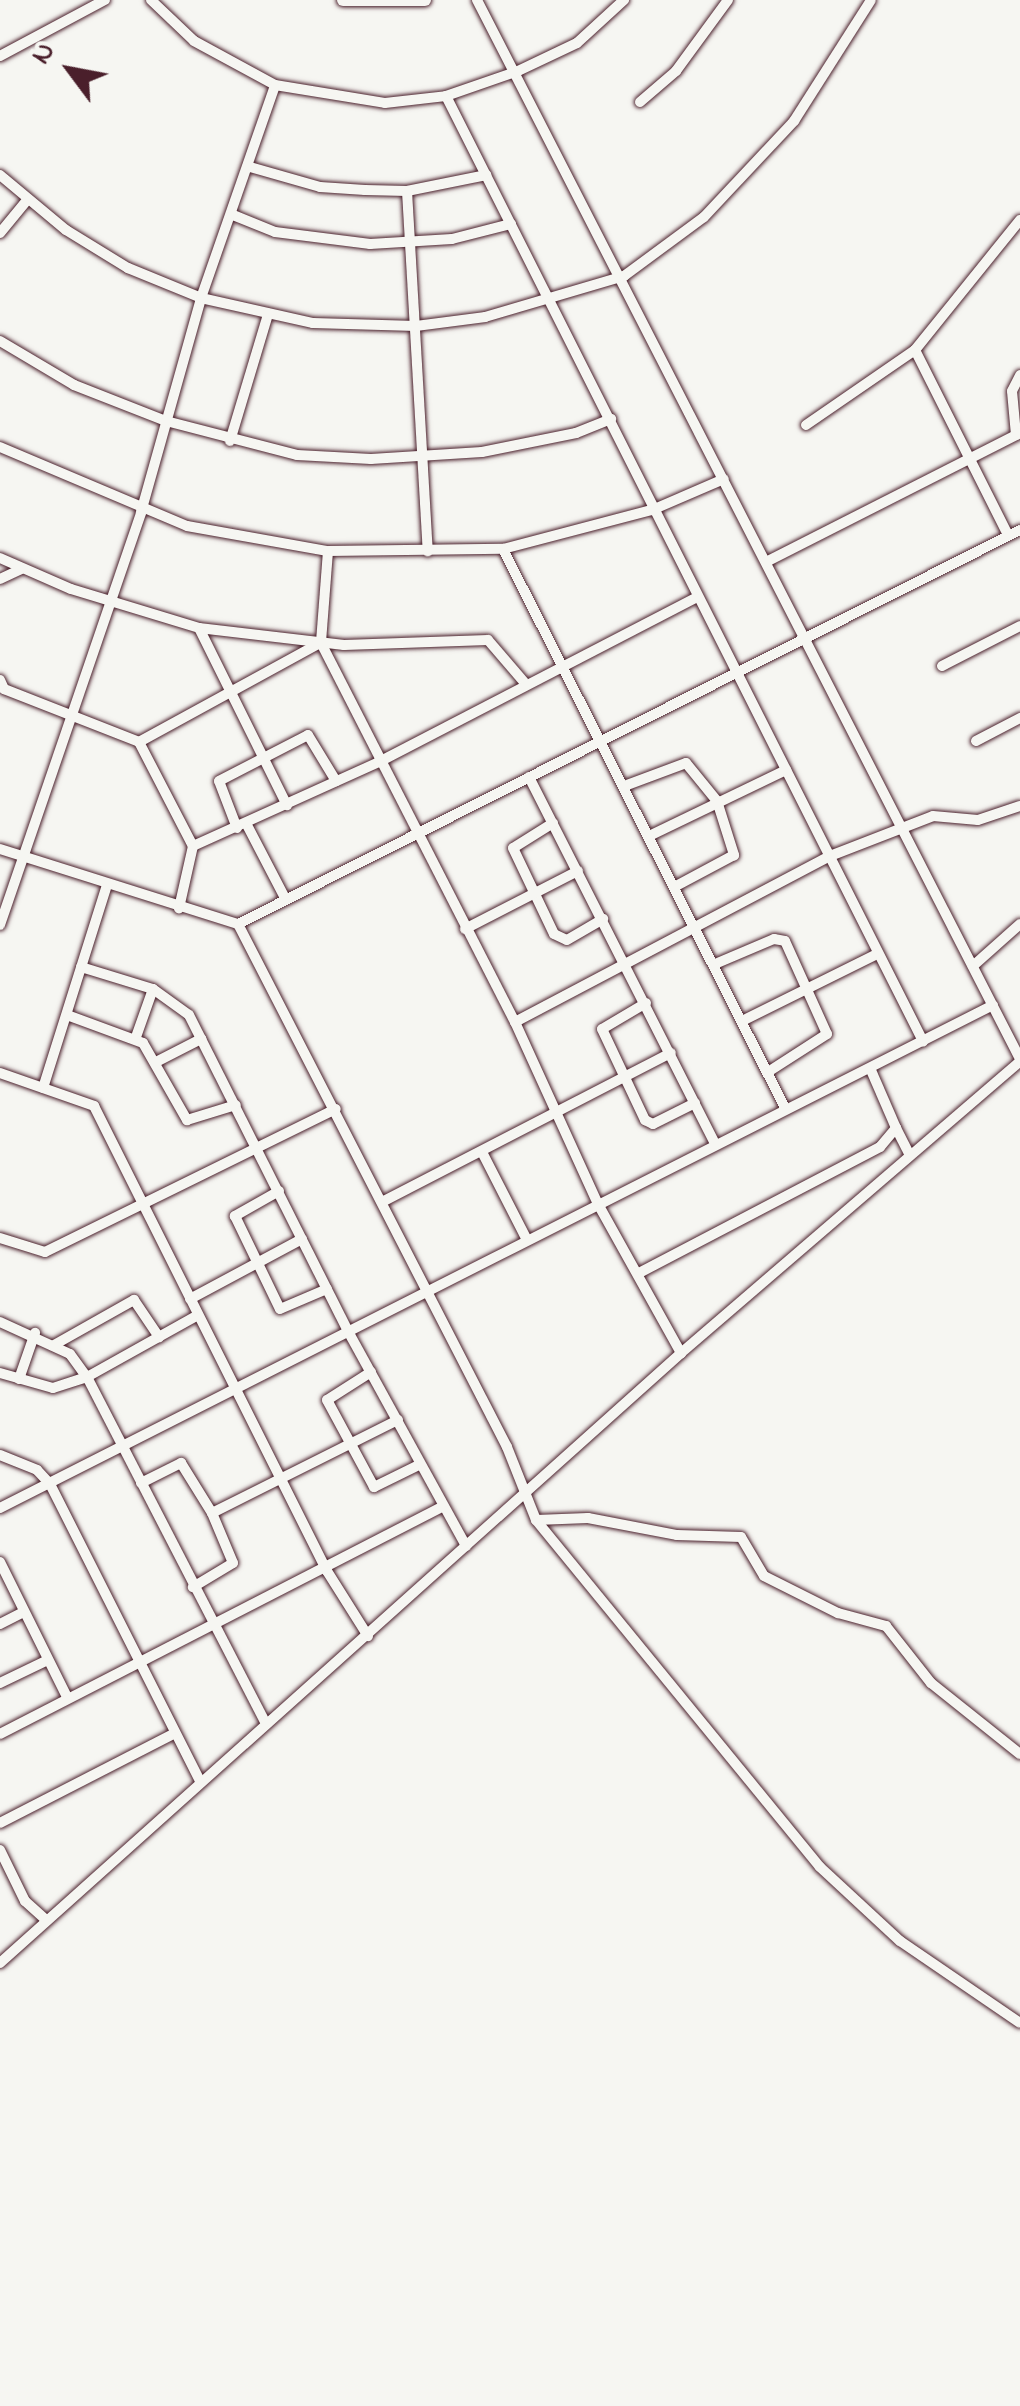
<!DOCTYPE html>
<style>
body{margin:0}
#map{position:relative;width:1020px;height:2406px;overflow:hidden;background:#f6f6f2;font-family:"Indie Flower",sans-serif}
div>[style]{position:absolute}
.roads{filter:drop-shadow(0 0 2px #4a1f2b) drop-shadow(0 0 2px #4a1f2b)}
.minor>*{height:10px;margin:-5px;padding:0 5px;transform-origin:5px;border-radius:5px;background:#f6f6f2}
.tertiary>*{height:12px;margin:-6px;padding:0 6px;transform-origin:6px;border-radius:6px;background:#f6f6f2}
span{translate:-50% -50%;white-space:nowrap;text-align:center;line-height:1.15;-webkit-text-stroke:8px #f6f6f2;paint-order:stroke}
.north{position:absolute;left:20px;top:20px;width:100px;height:100px;-webkit-text-stroke:8px #f6f6f2;paint-order:stroke;rotate:302deg;font-size:28px;font-weight:700;line-height:40px;text-align:center;color:#4a1f2b}
.north::after{content:'';display:block;margin:auto;width:35px;height:45px;background:#4a1f2b;clip-path:polygon(50% 0,100% 100%,50% 72%,0 100%)}
</style>
<div id="map">
<div class="roads">
<div class="minor">
<div style="left:151px;top:0;width:59px;rotate:43.6deg"></div>
<div style="left:194px;top:41px;width:92px;rotate:28.5deg"></div>
<div style="left:275px;top:85px;width:111px;rotate:9.3deg"></div>
<div style="left:385px;top:103px;width:61px;rotate:-6.5deg"></div>
<div style="left:446px;top:96px;width:76px;rotate:-19.1deg"></div>
<div style="left:518px;top:71px;width:65px;rotate:-25.4deg"></div>
<div style="left:577px;top:43px;width:64px;rotate:-42.5deg"></div>
<div style="left:477px;top:0;width:1190px;rotate:62.85deg"></div>
<div style="left:0;top:56px;width:119px;rotate:-28.1deg"></div>
<div style="left:446px;top:96px;width:1059px;rotate:63.22deg"></div>
<div style="left:640px;top:102px;width:48px;rotate:-40.7deg"></div>
<div style="left:676px;top:71px;width:88px;rotate:-53.8deg"></div>
<div style="left:250px;top:167px;width:73px;rotate:15.9deg"></div>
<div style="left:320px;top:187px;width:45px;rotate:3.8deg"></div>
<div style="left:365px;top:190px;width:42px;rotate:1.4deg"></div>
<div style="left:407px;top:191px;width:81px;rotate:-11.4deg"></div>
<div style="left:0;top:175px;width:86px;rotate:39.8deg"></div>
<div style="left:66px;top:230px;width:73px;rotate:31.5deg"></div>
<div style="left:128px;top:268px;width:79px;rotate:22.3deg"></div>
<div style="left:201px;top:298px;width:115px;rotate:12.6deg"></div>
<div style="left:313px;top:323px;width:103px;rotate:1.7deg"></div>
<div style="left:416px;top:326px;width:70px;rotate:-7.4deg"></div>
<div style="left:485px;top:317px;width:145px;rotate:-16.4deg"></div>
<div style="left:624px;top:276px;width:99px;rotate:-36.4deg"></div>
<div style="left:704px;top:217px;width:132px;rotate:-46.8deg"></div>
<div style="left:794px;top:121px;width:143px;rotate:-57.5deg"></div>
<div style="left:407px;top:191px;width:361px;rotate:86.7deg"></div>
<div style="left:233px;top:215px;width:45px;rotate:22deg"></div>
<div style="left:275px;top:232px;width:96px;rotate:7.2deg"></div>
<div style="left:370px;top:244px;width:82px;rotate:-3.5deg"></div>
<div style="left:452px;top:239px;width:61px;rotate:-14.3deg"></div>
<div style="left:0;top:233px;width:44px;rotate:-50.5deg"></div>
<div style="left:0;top:341px;width:86px;rotate:30.7deg"></div>
<div style="left:74px;top:385px;width:99px;rotate:21.4deg"></div>
<div style="left:166px;top:421px;width:135px;rotate:14.5deg"></div>
<div style="left:297px;top:455px;width:74px;rotate:3.1deg"></div>
<div style="left:371px;top:459px;width:111px;rotate:-3.6deg"></div>
<div style="left:482px;top:452px;width:96px;rotate:-11.4deg"></div>
<div style="left:576px;top:433px;width:38px;rotate:-22deg"></div>
<div style="left:915px;top:350px;width:207px;rotate:63.3deg"></div>
<div style="left:806px;top:425px;width:132px;rotate:-34.5deg"></div>
<div style="left:915px;top:350px;width:167px;rotate:-51.1deg"></div>
<div style="left:1016px;top:435px;width:44px;rotate:-95.2deg"></div>
<div style="left:1012px;top:391px;width:18px;rotate:-63deg"></div>
<div style="left:230px;top:441px;width:133px;rotate:-73.3deg"></div>
<div style="left:0;top:447px;width:203px;rotate:22.9deg"></div>
<div style="left:187px;top:526px;width:143px;rotate:10.1deg"></div>
<div style="left:328px;top:551px;width:175px;rotate:-0.7deg"></div>
<div style="left:503px;top:549px;width:154px;rotate:-14.7deg"></div>
<div style="left:652px;top:510px;width:78px;rotate:-23.3deg"></div>
<div style="left:503px;top:549px;width:628px;rotate:63.23deg"></div>
<div style="left:328px;top:551px;width:92px;rotate:94.4deg"></div>
<div style="left:321px;top:643px;width:426px;rotate:62.9deg"></div>
<div style="left:515px;top:1022px;width:200px;rotate:65.5deg"></div>
<div style="left:598px;top:1204px;width:171px;rotate:60.9deg"></div>
<div style="left:0;top:558px;width:77px;rotate:23.6deg"></div>
<div style="left:71px;top:589px;width:134px;rotate:16.9deg"></div>
<div style="left:199px;top:628px;width:146px;rotate:6.7deg"></div>
<div style="left:344px;top:645px;width:144px;rotate:-2deg"></div>
<div style="left:488px;top:640px;width:55px;rotate:49.4deg"></div>
<div style="left:766px;top:562px;width:285px;rotate:-26.9deg"></div>
<div style="left:0;top:579px;width:23px;rotate:-25deg"></div>
<div style="left:199px;top:628px;width:198px;rotate:63.6deg"></div>
<div style="left:942px;top:666px;width:88px;rotate:-27.1deg"></div>
<div style="left:0;top:680px;width:10px;rotate:66deg"></div>
<div style="left:4px;top:689px;width:145px;rotate:21.4deg"></div>
<div style="left:139px;top:742px;width:117px;rotate:62.6deg"></div>
<div style="left:193px;top:846px;width:64px;rotate:102.7deg"></div>
<div style="left:976px;top:741px;width:50px;rotate:-27.6deg"></div>
<div style="left:139px;top:742px;width:204px;rotate:-28.7deg"></div>
<div style="left:529px;top:777px;width:411px;rotate:63.1deg"></div>
<div style="left:627px;top:785px;width:63px;rotate:-20.4deg"></div>
<div style="left:686px;top:763px;width:49px;rotate:50.8deg"></div>
<div style="left:717px;top:801px;width:57px;rotate:72.5deg"></div>
<div style="left:734px;top:855px;width:66px;rotate:151.9deg"></div>
<div style="left:553px;top:823px;width:47px;rotate:148deg"></div>
<div style="left:513px;top:848px;width:95px;rotate:64.5deg"></div>
<div style="left:554px;top:934px;width:14px;rotate:25deg"></div>
<div style="left:567px;top:940px;width:42px;rotate:-30.3deg"></div>
<div style="left:247px;top:825px;width:80px;rotate:62.5deg"></div>
<div style="left:237px;top:828px;width:50px;rotate:-111deg"></div>
<div style="left:219px;top:781px;width:100px;rotate:-27.3deg"></div>
<div style="left:308px;top:735px;width:54px;rotate:58.7deg"></div>
<div style="left:651px;top:835px;width:150px;rotate:-25.7deg"></div>
<div style="left:193px;top:846px;width:204px;rotate:-24.3deg"></div>
<div style="left:379px;top:762px;width:356px;rotate:-27.4deg"></div>
<div style="left:0;top:849px;width:250px;rotate:17.5deg"></div>
<div style="left:238px;top:924px;width:876px;rotate:-26.74deg"></div>
<div style="left:238px;top:924px;width:588px;rotate:62.78deg"></div>
<div style="left:507px;top:1447px;width:79px;rotate:68.3deg"></div>
<div style="left:536px;top:1520px;width:448px;rotate:50.7deg"></div>
<div style="left:820px;top:1867px;width:109px;rotate:42.8deg"></div>
<div style="left:900px;top:1941px;width:145px;rotate:34.3deg"></div>
<div style="left:0;top:925px;width:436px;rotate:-71.1deg"></div>
<div style="left:141px;top:512px;width:222px;rotate:-74.3deg"></div>
<div style="left:201px;top:298px;width:225px;rotate:-70.8deg"></div>
<div style="left:465px;top:929px;width:127px;rotate:-27.2deg"></div>
<div style="left:715px;top:964px;width:64px;rotate:-23deg"></div>
<div style="left:774px;top:939px;width:11px;rotate:10deg"></div>
<div style="left:785px;top:941px;width:102px;rotate:65.7deg"></div>
<div style="left:827px;top:1034px;width:70px;rotate:147.2deg"></div>
<div style="left:973px;top:966px;width:63px;rotate:-41.8deg"></div>
<div style="left:81px;top:967px;width:75px;rotate:17deg"></div>
<div style="left:153px;top:989px;width:44px;rotate:35.8deg"></div>
<div style="left:189px;top:1015px;width:356px;rotate:63.3deg"></div>
<div style="left:349px;top:1333px;width:243px;rotate:61.2deg"></div>
<div style="left:646px;top:1003px;width:51px;rotate:149.4deg"></div>
<div style="left:602px;top:1029px;width:101px;rotate:64.7deg"></div>
<div style="left:645px;top:1120px;width:9px;rotate:27deg"></div>
<div style="left:653px;top:1124px;width:47px;rotate:-26.6deg"></div>
<div style="left:67px;top:1015px;width:81px;rotate:20.2deg"></div>
<div style="left:143px;top:1043px;width:89px;rotate:60.3deg"></div>
<div style="left:187px;top:1120px;width:51px;rotate:-17deg"></div>
<div style="left:742px;top:1021px;width:148px;rotate:-26.4deg"></div>
<div style="left:515px;top:1022px;width:356px;rotate:-27.8deg"></div>
<div style="left:830px;top:856px;width:110px;rotate:-21.2deg"></div>
<div style="left:933px;top:816px;width:45px;rotate:5.1deg"></div>
<div style="left:978px;top:820px;width:44px;rotate:-18.4deg"></div>
<div style="left:136px;top:1037px;width:51px;rotate:-70.5deg"></div>
<div style="left:156px;top:1062px;width:51px;rotate:-27.1deg"></div>
<div style="left:0;top:1073px;width:100px;rotate:19.3deg"></div>
<div style="left:94px;top:1106px;width:520px;rotate:63.39deg"></div>
<div style="left:327px;top:1571px;width:77px;rotate:57.8deg"></div>
<div style="left:43px;top:1088px;width:213px;rotate:-72.5deg"></div>
<div style="left:896px;top:1128px;width:30px;rotate:63deg"></div>
<div style="left:482px;top:1152px;width:97px;rotate:62.9deg"></div>
<div style="left:279px;top:1191px;width:51px;rotate:150.4deg"></div>
<div style="left:235px;top:1216px;width:103px;rotate:64.2deg"></div>
<div style="left:280px;top:1309px;width:51px;rotate:-23.1deg"></div>
<div style="left:382px;top:1202px;width:325px;rotate:-27.3deg"></div>
<div style="left:0;top:1238px;width:47px;rotate:17.3deg"></div>
<div style="left:45px;top:1252px;width:324px;rotate:-26.2deg"></div>
<div style="left:639px;top:1273px;width:272px;rotate:-27.6deg"></div>
<div style="left:880px;top:1147px;width:25px;rotate:-50deg"></div>
<div style="left:896px;top:1128px;width:65px;rotate:-113.4deg"></div>
<div style="left:190px;top:1299px;width:127px;rotate:-28.2deg"></div>
<div style="left:0;top:1322px;width:77px;rotate:24.6deg"></div>
<div style="left:70px;top:1354px;width:29px;rotate:54deg"></div>
<div style="left:87px;top:1377px;width:390px;rotate:62.7deg"></div>
<div style="left:54px;top:1345px;width:92px;rotate:-29.4deg"></div>
<div style="left:134px;top:1300px;width:45px;rotate:56deg"></div>
<div style="left:371px;top:1372px;width:52px;rotate:147.5deg"></div>
<div style="left:327px;top:1400px;width:99px;rotate:61.6deg"></div>
<div style="left:374px;top:1487px;width:50px;rotate:-26.1deg"></div>
<div style="left:0;top:1373px;width:55px;rotate:15.8deg"></div>
<div style="left:53px;top:1388px;width:36px;rotate:-18deg"></div>
<div style="left:87px;top:1377px;width:127px;rotate:-29.2deg"></div>
<div style="left:19px;top:1379px;width:49px;rotate:-70.8deg"></div>
<div style="left:0;top:1455px;width:40px;rotate:22deg"></div>
<div style="left:37px;top:1470px;width:19px;rotate:47deg"></div>
<div style="left:50px;top:1484px;width:333px;rotate:63.2deg"></div>
<div style="left:141px;top:1483px;width:45px;rotate:-26.6deg"></div>
<div style="left:181px;top:1463px;width:59px;rotate:58.2deg"></div>
<div style="left:212px;top:1513px;width:54px;rotate:67.2deg"></div>
<div style="left:233px;top:1563px;width:47px;rotate:149deg"></div>
<div style="left:0;top:1508px;width:1113px;rotate:-26.86deg"></div>
<div style="left:212px;top:1513px;width:208px;rotate:-26.6deg"></div>
<div style="left:536px;top:1520px;width:52px;rotate:-2.2deg"></div>
<div style="left:588px;top:1518px;width:91px;rotate:10.8deg"></div>
<div style="left:677px;top:1535px;width:64px;rotate:1.8deg"></div>
<div style="left:741px;top:1537px;width:45px;rotate:59.5deg"></div>
<div style="left:764px;top:1576px;width:83px;rotate:26.6deg"></div>
<div style="left:838px;top:1613px;width:50px;rotate:15.2deg"></div>
<div style="left:886px;top:1626px;width:73px;rotate:51.7deg"></div>
<div style="left:931px;top:1683px;width:114px;rotate:38.6deg"></div>
<div style="left:0;top:1562px;width:151px;rotate:63.6deg"></div>
<div style="left:0;top:1624px;width:27px;rotate:-27deg"></div>
<div style="left:0;top:1683px;width:53px;rotate:-25.6deg"></div>
<div style="left:0;top:1734px;width:495px;rotate:-27.2deg"></div>
<div style="left:0;top:1823px;width:192px;rotate:-27.2deg"></div>
<div style="left:0;top:1850px;width:57px;rotate:63.9deg"></div>
<div style="left:25px;top:1901px;width:28px;rotate:42deg"></div>
<div style="left:0;top:1963px;width:914px;rotate:-41.85deg"></div>
<div style="left:681px;top:1353px;width:447px;rotate:-40.7deg"></div>
</div>
<div class="tertiary">
<div style="left:343px;top:0;width:82px"></div>
</div>
</div>
<div class="north">N</div>
</div>
